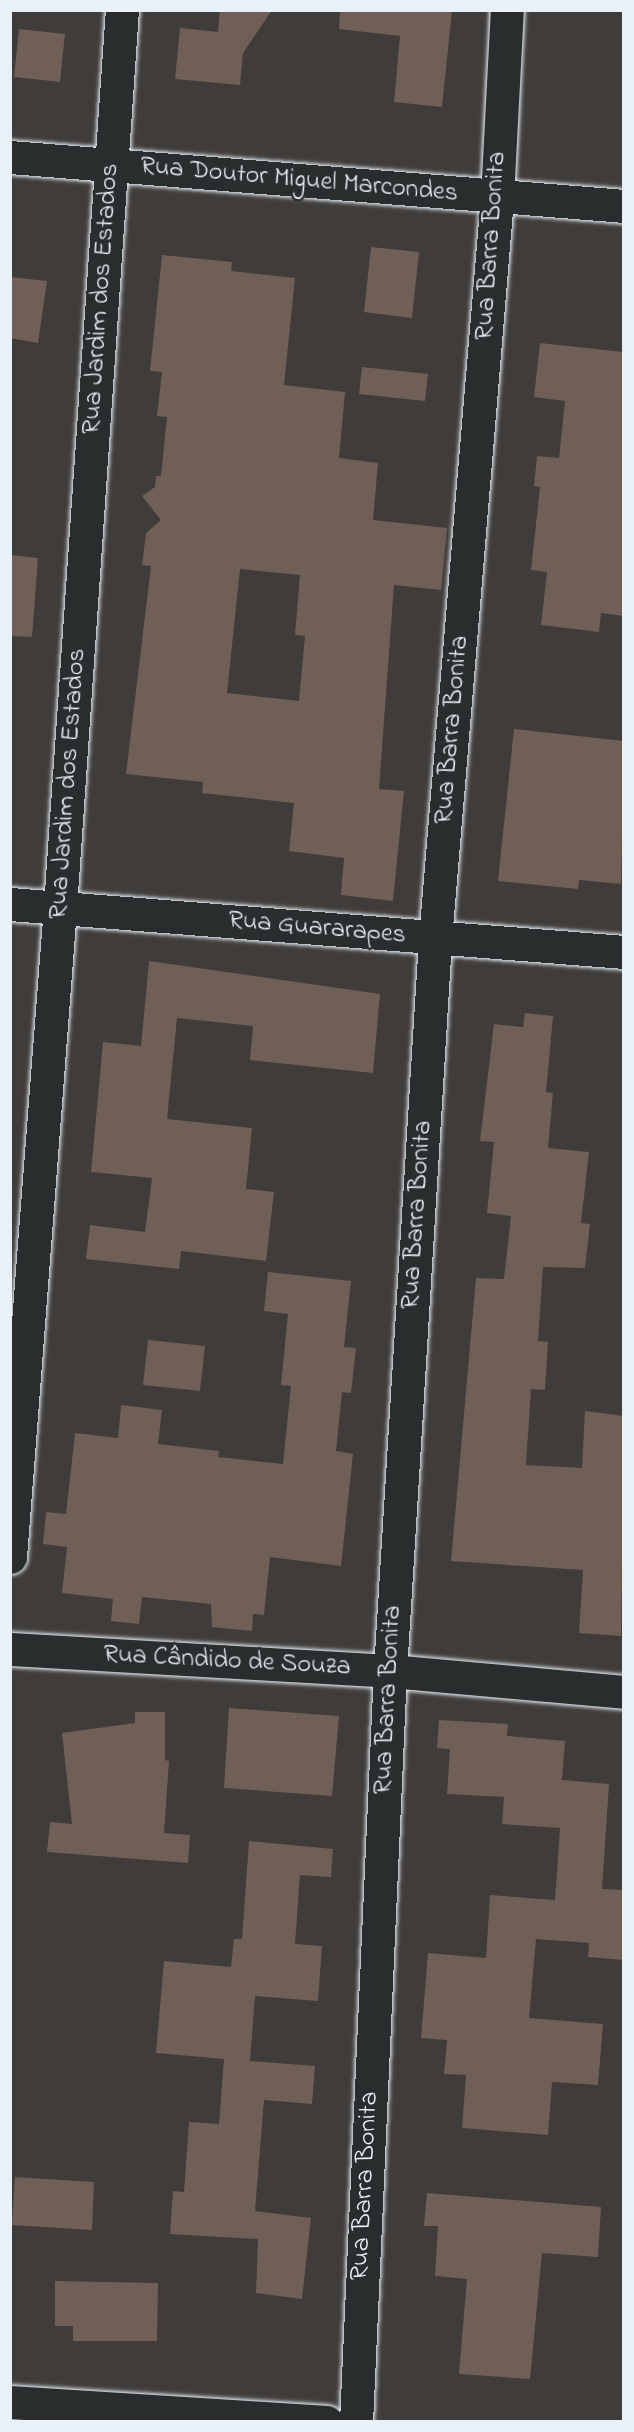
<!DOCTYPE html>
<meta charset="utf-8">
<style>
body{margin:0}
#map{position:relative;width:634px;height:2432px;overflow:hidden;background:#3f3c3a;font-family:"Indie Flower",sans-serif}
div>[style]{position:absolute}
.building>*{inset:0;background:#705f57}
.roads{filter:drop-shadow(0 0 2px #e8f1f8) drop-shadow(0 0 2px #e8f1f8)}
.minor>*{height:33px;margin:-16.5px;padding:0 16.5px;transform-origin:16.5px;border-radius:16.5px;background:#2a2d2e}
span{translate:-50% -50%;white-space:nowrap;text-align:center;line-height:1.15;-webkit-text-stroke:5px #2a2d2e;paint-order:stroke}
.street-label{font-size:26px;color:#e8f1f8}
.frame{position:absolute;inset:0;border:12px solid #e8f1f8;pointer-events:none}
</style>
<div id="map">
<div class="building">
<div style="clip-path:polygon(220px 10px,272px 10px,243px 53px,240px 85px,175px 79px,180px 28px,218px 32px)"></div>
<div style="clip-path:polygon(340px 10px,452px 10px,442px 107px,394px 102px,400px 36px,339px 29px)"></div>
<div style="clip-path:polygon(19px 29px,65px 34px,60px 82px,14px 77px)"></div>
<div style="clip-path:polygon(371px 247px,419px 252px,412px 318px,364px 312px)"></div>
<div style="clip-path:polygon(evenodd,162px 255px,232px 262px,231px 271px,295px 278px,284px 385px,345px 392px,339px 458px,378px 463px,373px 520px,447px 528px,441px 590px,394px 585px,379px 789px,404px 791px,393px 901px,341px 895px,344px 858px,289px 851px,294px 803px,202px 793px,203px 782px,126px 774px,151px 566px,142px 565px,146px 533px,161px 520px,142px 496px,155px 487px,156px 476px,161px 476px,167px 417px,157px 416px,162px 372px,150px 371px,162px 255px,240px 569px,300px 575px,295px 635px,305px 636px,299px 701px,227px 693px,240px 569px)"></div>
<div style="clip-path:polygon(10px 277px,47px 281px,38px 343px,10px 338px)"></div>
<div style="clip-path:polygon(540px 343px,624px 352px,624px 616px,601px 613px,599px 632px,541px 625px,547px 572px,531px 570px,540px 487px,534px 486px,537px 456px,559px 458px,565px 401px,534px 397px)"></div>
<div style="clip-path:polygon(362px 367px,428px 374px,425px 401px,359px 394px)"></div>
<div style="clip-path:polygon(10px 555px,38px 558px,32px 637px,10px 636px)"></div>
<div style="clip-path:polygon(514px 729px,624px 741px,621px 884px,579px 880px,578px 889px,498px 881px)"></div>
<div style="clip-path:polygon(149px 961px,380px 994px,373px 1073px,250px 1060px,253px 1026px,177px 1018px,167px 1119px,252px 1128px,246px 1189px,274px 1192px,266px 1261px,181px 1251px,179px 1269px,86px 1259px,90px 1225px,145px 1232px,152px 1178px,91px 1172px,103px 1042px,141px 1046px)"></div>
<div style="clip-path:polygon(525px 1013px,553px 1016px,546px 1092px,553px 1093px,548px 1148px,589px 1152px,581px 1223px,590px 1224px,585px 1268px,543px 1267px,538px 1341px,548px 1342px,545px 1390px,531px 1389px,526px 1465px,582px 1468px,585px 1411px,624px 1416px,621px 1636px,579px 1633px,583px 1570px,451px 1561px,476px 1278px,504px 1279px,511px 1216px,487px 1213px,494px 1142px,480px 1141px,494px 1024px,523px 1027px)"></div>
<div style="clip-path:polygon(268px 1272px,351px 1281px,344px 1347px,356px 1348px,351px 1393px,342px 1392px,336px 1451px,353px 1454px,341px 1566px,270px 1557px,264px 1615px,253px 1614px,252px 1631px,212px 1627px,211px 1604px,142px 1597px,139px 1624px,111px 1621px,113px 1599px,62px 1593px,67px 1547px,43px 1544px,46px 1512px,66px 1514px,75px 1433px,118px 1438px,121px 1405px,162px 1410px,158px 1444px,219px 1451px,218px 1457px,283px 1464px,291px 1386px,281px 1385px,288px 1314px,264px 1311px)"></div>
<div style="clip-path:polygon(148px 1340px,205px 1346px,200px 1391px,143px 1385px)"></div>
<div style="clip-path:polygon(229px 1708px,339px 1716px,332px 1796px,224px 1788px)"></div>
<div style="clip-path:polygon(135px 1712px,165px 1712px,165px 1760px,169px 1761px,164px 1833px,190px 1835px,188px 1863px,47px 1852px,50px 1822px,72px 1824px,62px 1733px,135px 1723px)"></div>
<div style="clip-path:polygon(439px 1720px,508px 1724px,507px 1736px,565px 1741px,562px 1780px,609px 1784px,602px 1889px,624px 1890px,624px 1960px,588px 1957px,589px 1943px,536px 1939px,529px 2018px,603px 2024px,598px 2085px,552px 2082px,548px 2135px,462px 2128px,466px 2075px,444px 2074px,447px 2040px,421px 2038px,428px 1953px,486px 1958px,490px 1895px,555px 1900px,560px 1828px,502px 1824px,504px 1797px,447px 1794px,450px 1749px,437px 1748px)"></div>
<div style="clip-path:polygon(249px 1841px,333px 1849px,331px 1877px,300px 1875px,295px 1944px,322px 1946px,318px 2001px,255px 1996px,250px 2061px,315px 2066px,312px 2104px,264px 2100px,255px 2211px,311px 2218px,302px 2299px,256px 2293px,258px 2239px,170px 2234px,173px 2191px,184px 2192px,189px 2122px,219px 2124px,224px 2059px,156px 2053px,164px 1961px,231px 1967px,234px 1939px,242px 1939px)"></div>
<div style="clip-path:polygon(15px 2177px,94px 2182px,92px 2230px,12px 2225px)"></div>
<div style="clip-path:polygon(427px 2193px,601px 2207px,598px 2257px,542px 2253px,530px 2379px,459px 2374px,467px 2279px,435px 2276px,438px 2226px,424px 2226px)"></div>
<div style="clip-path:polygon(55px 2281px,158px 2283px,157px 2341px,73px 2341px,73px 2326px,55px 2326px)"></div>
</div>
<div class="roads">
<div class="minor">
<div style="left:10px;top:157px;width:616px;rotate:4.56deg"></div>
<div style="left:10px;top:904px;width:616px;rotate:4.47deg"></div>
<div style="left:10px;top:1557px;width:652px;rotate:-85.6deg"></div>
<div style="left:60px;top:907px;width:899px;rotate:-86.05deg"></div>
<div style="left:10px;top:1649px;width:381px;rotate:3.3deg"></div>
<div style="left:390px;top:1671px;width:235px;rotate:5.1deg"></div>
<div style="left:10px;top:2402px;width:317px;rotate:3.6deg"></div>
<div style="left:356px;top:2422px;width:752px;rotate:-87.41deg"></div>
<div style="left:390px;top:1671px;width:733px;rotate:-86.48deg"></div>
<div style="left:435px;top:939px;width:744px;rotate:-85.22deg"></div>
<div style="left:497px;top:198px;width:188px;rotate:-87deg"></div>
</div>
</div>
<div class="street-label">
<span style="left:299px;top:181px;rotate:5deg">Rua Doutor Miguel Marcondes</span>
<span style="left:492px;top:246px;rotate:-86deg">Rua Barra Bonita</span>
<span style="left:102px;top:299px;rotate:-86deg">Rua Jardim dos Estados</span>
<span style="left:453px;top:730px;rotate:-85deg">Rua Barra Bonita</span>
<span style="left:69px;top:784px;rotate:-86deg">Rua Jardim dos Estados</span>
<span style="left:317px;top:929px;rotate:5deg">Rua Guararapes</span>
<span style="left:418px;top:1215px;rotate:-86deg">Rua Barra Bonita</span>
<span style="left:227px;top:1662px;rotate:3deg">Rua Cândido de Souza</span>
<span style="left:389px;top:1700px;rotate:-87deg">Rua Barra Bonita</span>
<span style="left:366px;top:2186px;rotate:-87deg">Rua Barra Bonita</span>
</div>
<div class="frame"></div>
</div>
